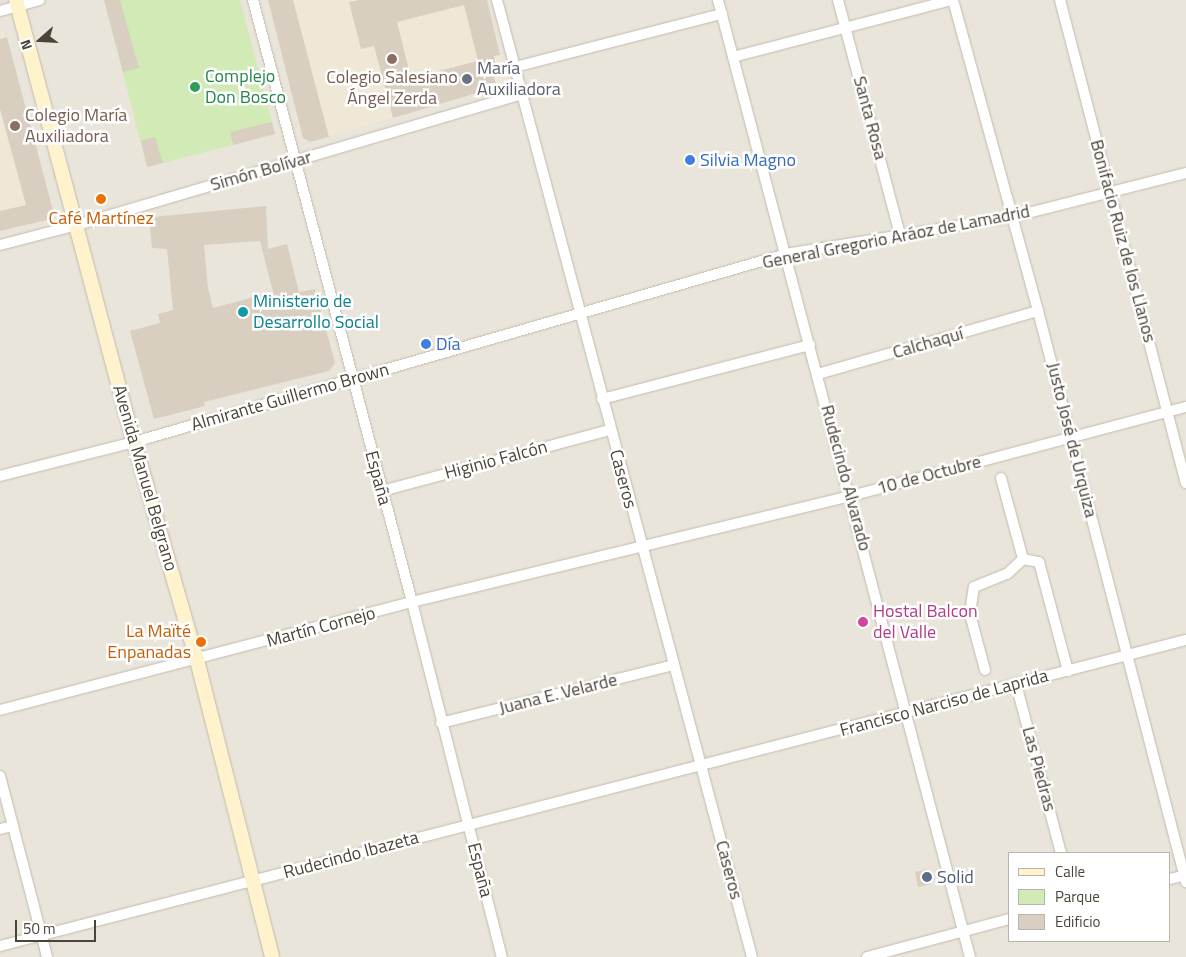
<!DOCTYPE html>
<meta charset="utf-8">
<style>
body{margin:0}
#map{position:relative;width:1186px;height:957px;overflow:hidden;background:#f6f3ec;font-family:"Titillium Web",sans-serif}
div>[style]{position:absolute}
.residential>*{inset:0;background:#eae5da}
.education>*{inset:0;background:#efe8d6}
.green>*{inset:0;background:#d2eab5}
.building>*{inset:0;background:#d8cfc1}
.roads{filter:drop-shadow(0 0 1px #c2bbae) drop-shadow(0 0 1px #c2bbae)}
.street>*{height:10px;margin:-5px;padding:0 5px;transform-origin:5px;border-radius:5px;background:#fff}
.secondary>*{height:14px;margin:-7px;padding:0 7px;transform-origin:7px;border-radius:7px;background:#fff3cd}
.dots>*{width:14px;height:14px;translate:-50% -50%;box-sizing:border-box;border:2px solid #fff;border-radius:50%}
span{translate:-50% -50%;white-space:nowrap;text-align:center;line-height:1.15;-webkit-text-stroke:5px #fff;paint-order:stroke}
.worship-label{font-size:18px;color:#5b616d}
.left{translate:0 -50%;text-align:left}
.leisure-label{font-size:18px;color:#27864d}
.education-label{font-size:18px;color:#785e54}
.street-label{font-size:18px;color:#4b4439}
.shop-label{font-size:18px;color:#366cbe}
.food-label{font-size:18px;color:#c56008}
.right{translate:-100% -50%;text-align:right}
.culture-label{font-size:18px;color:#0d838f}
.hotel-label{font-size:18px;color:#b23c85}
.service-label{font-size:18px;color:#4e5e75}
.legend{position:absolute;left:1008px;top:852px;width:162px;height:90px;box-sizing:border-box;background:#fff;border:1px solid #b7b4b0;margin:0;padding:6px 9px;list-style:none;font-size:15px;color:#4b4439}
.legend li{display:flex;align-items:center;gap:10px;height:25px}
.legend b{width:25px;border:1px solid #b7b4b0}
.north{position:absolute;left:15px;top:15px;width:50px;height:50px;-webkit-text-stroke:4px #fff;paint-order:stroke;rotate:251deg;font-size:14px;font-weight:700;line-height:20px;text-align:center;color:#4b4439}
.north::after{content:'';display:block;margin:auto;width:18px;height:22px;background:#4b4439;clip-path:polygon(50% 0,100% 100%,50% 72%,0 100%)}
.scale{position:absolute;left:15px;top:920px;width:81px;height:22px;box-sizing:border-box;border:2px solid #4b4439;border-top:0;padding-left:6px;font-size:15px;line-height:18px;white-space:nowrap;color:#4b4439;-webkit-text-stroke:4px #fff;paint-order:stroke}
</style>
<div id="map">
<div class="residential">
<div style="clip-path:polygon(evenodd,0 0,1186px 0,1186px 957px,0 957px,0 0,1010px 853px,1170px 853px,1170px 941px,1010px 941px,1010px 853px)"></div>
</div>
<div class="education">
<div style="clip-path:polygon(268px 0,487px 0,507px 80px,503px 85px,310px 142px,303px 138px)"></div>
<div style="clip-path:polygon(0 29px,7px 37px,54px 214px,51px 219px,0 231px)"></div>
</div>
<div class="green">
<div style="clip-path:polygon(104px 0,240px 0,275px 134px,147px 167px)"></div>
</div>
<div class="building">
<div style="clip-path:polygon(104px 0,120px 0,139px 68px,123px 72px)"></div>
<div style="clip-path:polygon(268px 0,293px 0,329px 137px,310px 142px,303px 138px)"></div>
<div style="clip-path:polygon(evenodd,359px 0,487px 0,500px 55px,494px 56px,495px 64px,490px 65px,497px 87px,393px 118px,374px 46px,361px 49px,349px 2px,359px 0,464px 5px,478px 61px,411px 78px,397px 22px,464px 5px)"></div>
<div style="clip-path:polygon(7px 37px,54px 214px,51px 219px,0 231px,0 211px,26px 205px,0 109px,0 39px)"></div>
<div style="clip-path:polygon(272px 122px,275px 134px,233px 145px,230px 132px)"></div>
<div style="clip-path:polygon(155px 137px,163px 163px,147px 167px,141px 141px)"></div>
<div style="clip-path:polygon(evenodd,266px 206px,268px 249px,287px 244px,299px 292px,315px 289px,335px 363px,329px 371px,204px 402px,205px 406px,154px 419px,130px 331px,160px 323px,158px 314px,173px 310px,167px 249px,152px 248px,150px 226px,155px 226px,155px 217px,162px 216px,266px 206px,260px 241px,273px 292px,213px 308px,208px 288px,204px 245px,260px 241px)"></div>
<div style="clip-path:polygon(927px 869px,931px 884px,918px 887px,915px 872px)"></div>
</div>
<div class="roads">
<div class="street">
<div style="left:253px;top:0;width:623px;rotate:75.2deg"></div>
<div style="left:412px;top:602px;width:366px;rotate:75.8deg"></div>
<div style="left:497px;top:0;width:990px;rotate:75.08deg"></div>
<div style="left:718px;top:0;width:990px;rotate:75.25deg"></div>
<div style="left:838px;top:0;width:243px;rotate:75.2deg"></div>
<div style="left:953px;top:0;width:322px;rotate:74.7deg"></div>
<div style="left:1038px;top:311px;width:590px;rotate:75.47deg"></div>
<div style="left:1060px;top:0;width:499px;rotate:75.4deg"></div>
<div style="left:0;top:11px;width:41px;rotate:-15.4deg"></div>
<div style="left:733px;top:57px;width:226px;rotate:-14.6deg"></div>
<div style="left:515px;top:67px;width:214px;rotate:-14.4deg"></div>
<div style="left:0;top:245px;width:80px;rotate:-14.6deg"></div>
<div style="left:77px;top:225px;width:463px;rotate:-16.4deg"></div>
<div style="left:818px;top:374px;width:229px;rotate:-16deg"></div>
<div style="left:602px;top:399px;width:215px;rotate:-14.6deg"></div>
<div style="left:0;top:476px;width:138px;rotate:-14.2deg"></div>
<div style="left:134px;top:442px;width:679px;rotate:-16.08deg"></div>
<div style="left:786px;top:254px;width:229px;rotate:-9.3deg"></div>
<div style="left:1012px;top:217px;width:179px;rotate:-14.2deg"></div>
<div style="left:1001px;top:478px;width:84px;rotate:74.8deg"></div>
<div style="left:1023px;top:559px;width:16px;rotate:11deg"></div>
<div style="left:1039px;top:562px;width:113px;rotate:75.1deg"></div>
<div style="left:382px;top:491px;width:236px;rotate:-15deg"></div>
<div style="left:985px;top:670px;width:58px;rotate:-105deg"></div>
<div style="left:970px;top:614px;width:27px;rotate:-82deg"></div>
<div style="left:974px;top:587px;width:35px;rotate:-22deg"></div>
<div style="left:1007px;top:574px;width:22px;rotate:-43deg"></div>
<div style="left:1016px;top:684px;width:175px;rotate:75.1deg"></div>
<div style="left:0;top:710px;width:426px;rotate:-14.7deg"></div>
<div style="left:412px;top:602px;width:452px;rotate:-13.6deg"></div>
<div style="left:851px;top:496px;width:347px;rotate:-14.9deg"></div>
<div style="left:441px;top:723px;width:240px;rotate:-14deg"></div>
<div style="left:0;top:776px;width:187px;rotate:75.4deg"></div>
<div style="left:0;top:829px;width:13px;rotate:-13deg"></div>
<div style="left:1170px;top:879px;width:16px;rotate:-14deg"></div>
<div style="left:0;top:946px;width:1225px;rotate:-14.47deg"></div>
<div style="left:867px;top:957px;width:148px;rotate:-14.9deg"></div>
</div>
<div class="secondary">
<div style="left:16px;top:0;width:457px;rotate:75.1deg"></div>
<div style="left:134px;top:442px;width:227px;rotate:73.9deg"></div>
<div style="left:197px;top:660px;width:306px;rotate:75.8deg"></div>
</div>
</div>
<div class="dots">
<div style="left:392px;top:59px;background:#8d6e63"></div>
<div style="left:467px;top:79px;background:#6b7280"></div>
<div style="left:195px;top:87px;background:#2e9e5b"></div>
<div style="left:15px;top:126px;background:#8d6e63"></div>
<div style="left:690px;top:160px;background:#3f7fe0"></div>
<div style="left:101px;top:199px;background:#e8710a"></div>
<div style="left:243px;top:312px;background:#0f9aa8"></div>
<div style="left:426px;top:344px;background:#3f7fe0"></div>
<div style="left:863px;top:622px;background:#d1479c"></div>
<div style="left:201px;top:642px;background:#e8710a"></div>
<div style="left:927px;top:877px;background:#5c6f8a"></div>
</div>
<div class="worship-label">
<span class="left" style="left:477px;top:79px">María<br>Auxiliadora</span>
</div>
<div class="leisure-label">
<span class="left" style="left:205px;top:87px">Complejo<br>Don Bosco</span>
</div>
<div class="education-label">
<span style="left:392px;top:88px">Colegio Salesiano<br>Ángel Zerda</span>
<span class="left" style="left:25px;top:126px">Colegio María<br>Auxiliadora</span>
</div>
<div class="street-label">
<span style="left:870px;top:118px;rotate:75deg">Santa Rosa</span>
<span style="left:261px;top:171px;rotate:-16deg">Simón Bolívar</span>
<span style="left:896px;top:237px;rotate:-11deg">General Gregorio Aráoz de Lamadrid</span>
<span style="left:1123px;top:241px;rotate:75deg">Bonifacio Ruiz de los Llanos</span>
<span style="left:928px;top:343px;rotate:-16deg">Calchaquí</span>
<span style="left:290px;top:397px;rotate:-16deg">Almirante Guillermo Brown</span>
<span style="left:1072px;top:440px;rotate:76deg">Justo José de Urquiza</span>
<span style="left:496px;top:460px;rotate:-15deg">Higinio Falcón</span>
<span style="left:929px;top:475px;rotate:-15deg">10 de Octubre</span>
<span style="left:145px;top:478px;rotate:74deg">Avenida Manuel Belgrano</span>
<span style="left:378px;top:478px;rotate:75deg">España</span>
<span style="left:846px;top:478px;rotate:75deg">Rudecindo Alvarado</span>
<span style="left:623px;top:479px;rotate:75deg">Caseros</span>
<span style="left:321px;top:627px;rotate:-15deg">Martín Cornejo</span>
<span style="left:558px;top:694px;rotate:-14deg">Juana E. Velarde</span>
<span style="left:944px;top:703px;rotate:-15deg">Francisco Narciso de Laprida</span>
<span style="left:1039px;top:769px;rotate:75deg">Las Piedras</span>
<span style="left:351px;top:855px;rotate:-15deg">Rudecindo Ibazeta</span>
<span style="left:480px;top:870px;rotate:76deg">España</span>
<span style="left:729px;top:870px;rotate:75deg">Caseros</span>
</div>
<div class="shop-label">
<span class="left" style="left:700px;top:160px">Silvia Magno</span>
<span class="left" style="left:436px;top:344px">Día</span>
</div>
<div class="food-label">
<span style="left:101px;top:218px">Café Martínez</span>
<span class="right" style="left:191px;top:642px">La Maïté<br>Enpanadas</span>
</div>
<div class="culture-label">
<span class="left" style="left:253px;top:312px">Ministerio de<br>Desarrollo Social</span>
</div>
<div class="hotel-label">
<span class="left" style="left:873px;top:622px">Hostal Balcon<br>del Valle</span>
</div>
<div class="service-label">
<span class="left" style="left:937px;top:877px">Solid</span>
</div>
<ul class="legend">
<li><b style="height:6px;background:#fff3cd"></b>Calle</li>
<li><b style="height:14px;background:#d2eab5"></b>Parque</li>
<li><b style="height:14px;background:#d8cfc1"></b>Edificio</li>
</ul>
<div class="north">N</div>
<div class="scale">50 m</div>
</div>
